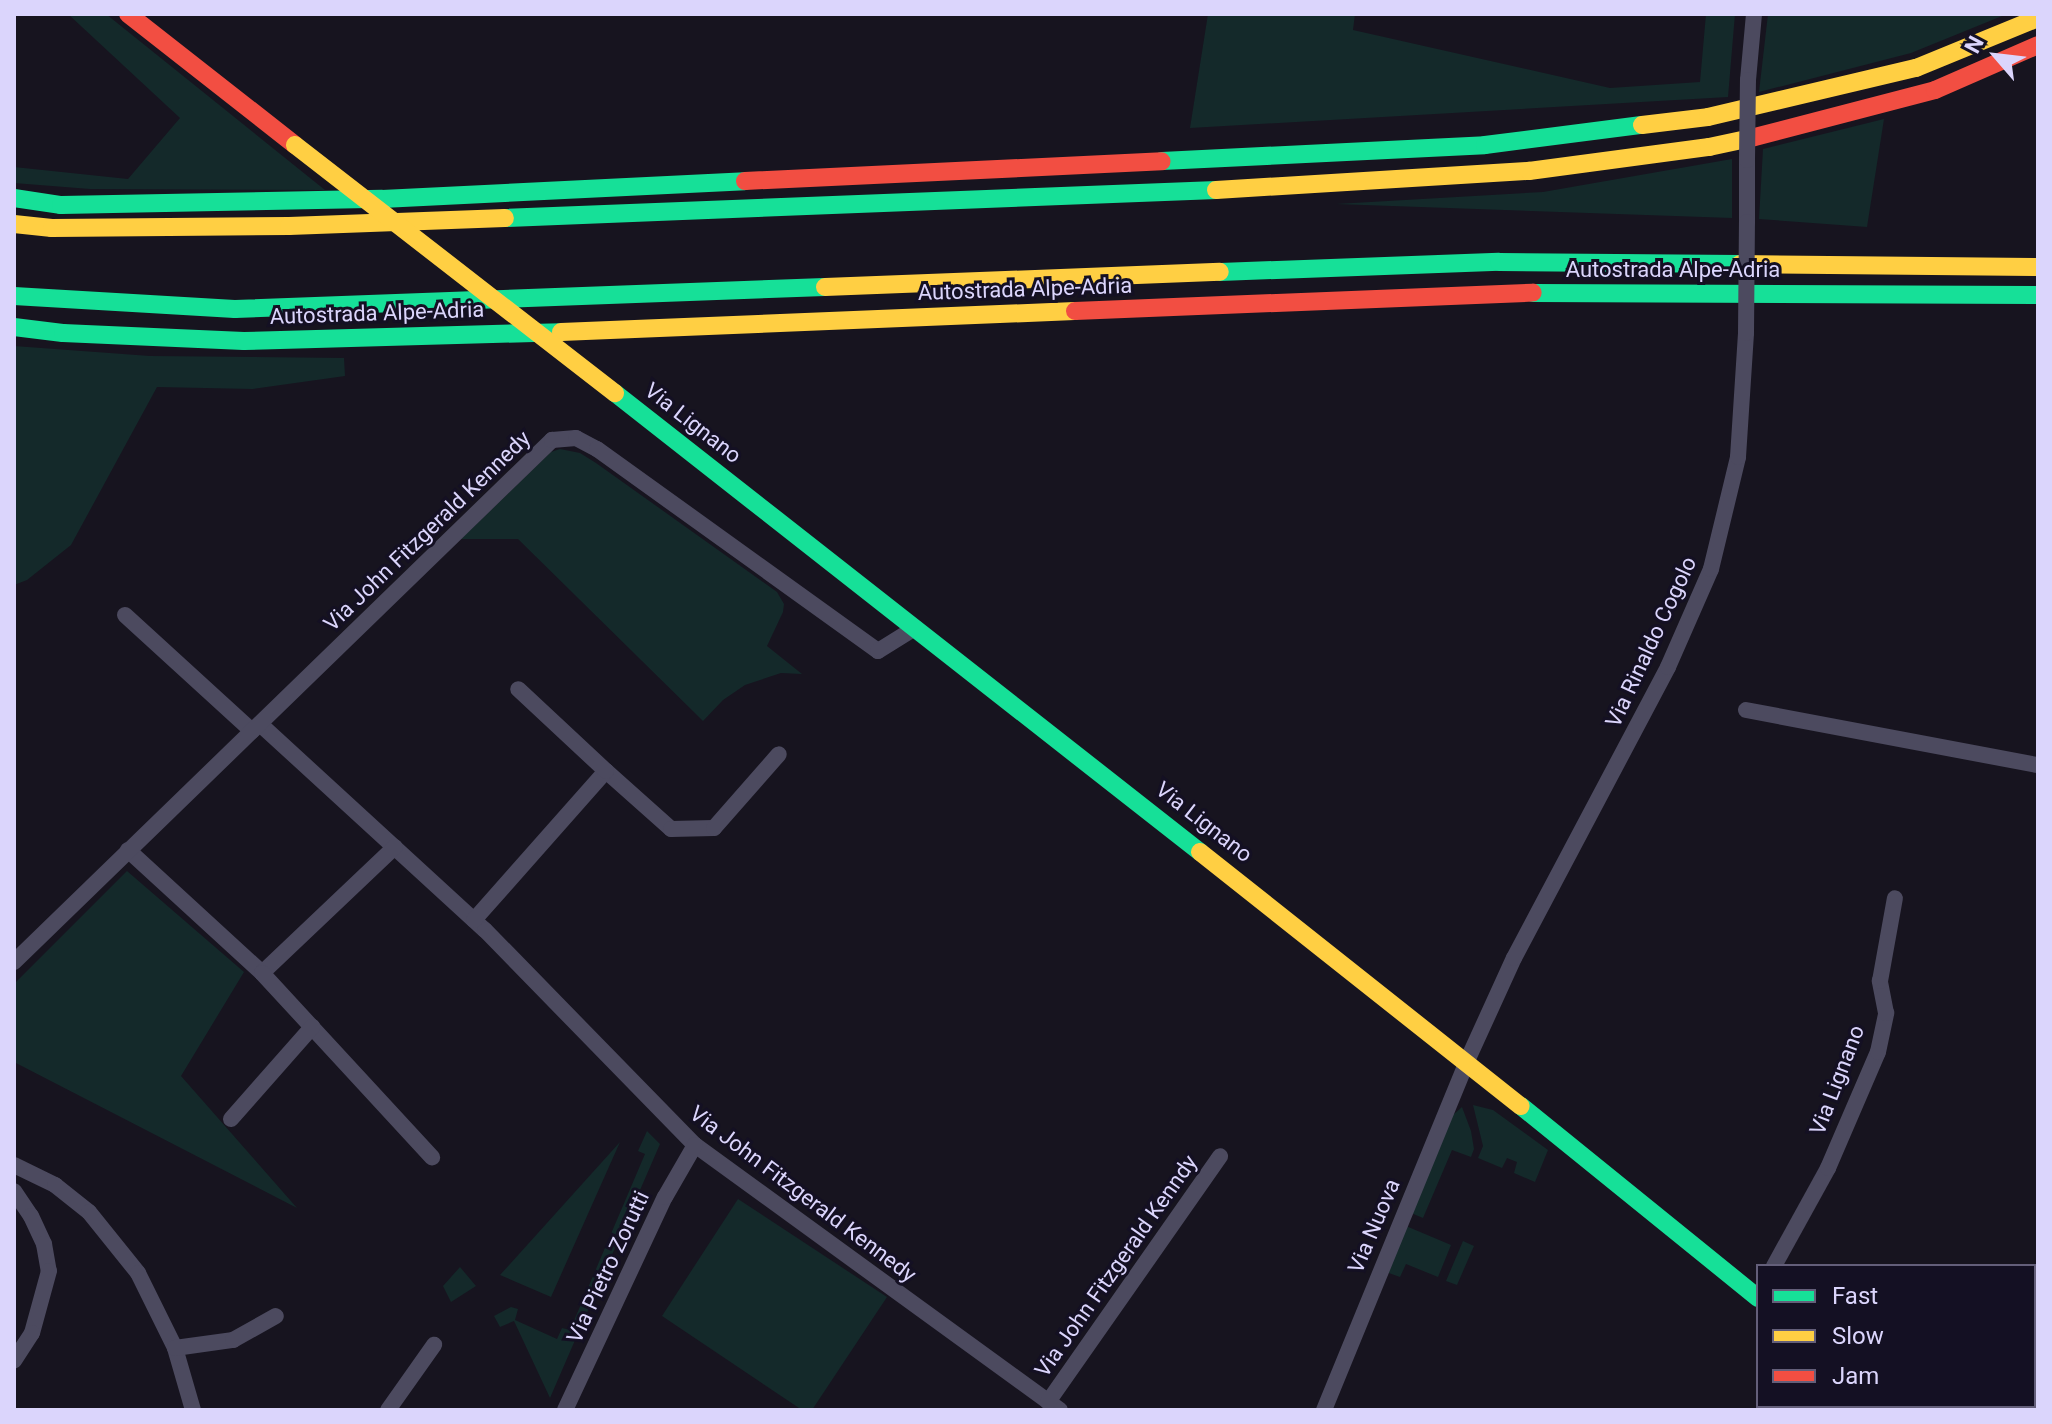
<!DOCTYPE html>
<style>
body{margin:0}
#map{position:relative;width:2052px;height:1424px;overflow:hidden;background:#17141f;font-family:Roboto,sans-serif}
div>[style]{position:absolute}
.green>*{inset:0;background:#14292a}
.street>*{height:16px;margin:-8px;padding:0 8px;transform-origin:8px;border-radius:8px;background:#4c4a5f}
.fast>*{height:18px;margin:-9px;padding:0 9px;transform-origin:9px;border-radius:9px;background:#16e098}
.slow>*{height:18px;margin:-9px;padding:0 9px;transform-origin:9px;border-radius:9px;background:#ffcf43}
.jam>*{height:18px;margin:-9px;padding:0 9px;transform-origin:9px;border-radius:9px;background:#f24e42}
.street-bridge>*{height:16px;margin:-8px;padding:0 8px;transform-origin:8px;border-radius:8px;background:#4c4a5f}
.slow-bridge>*{height:18px;margin:-9px;padding:0 9px;transform-origin:9px;border-radius:9px;background:#ffcf43}
span{translate:-50% -50%;white-space:nowrap;text-align:center;line-height:1.15;-webkit-text-stroke:6px #141023;paint-order:stroke}
.street-label{font-size:22px;color:#dbd5fc}
.frame{position:absolute;inset:0;border:16px solid #dbd5fc;pointer-events:none}
.legend{position:absolute;left:1756px;top:1264px;width:280px;height:144px;box-sizing:border-box;background:#141023;border:2px solid #645f7a;margin:0;padding:10px 14px;list-style:none;font-size:24px;color:#dbd5fc}
.legend li{display:flex;align-items:center;gap:16px;height:40px}
.legend b{width:40px;border:2px solid #645f7a}
.north{position:absolute;left:1956px;top:16px;width:80px;height:80px;-webkit-text-stroke:6px #141023;paint-order:stroke;rotate:298deg;font-size:22px;font-weight:700;line-height:32px;text-align:center;color:#dbd5fc}
.north::after{content:'';display:block;margin:auto;width:28px;height:36px;background:#dbd5fc;clip-path:polygon(50% 0,100% 100%,50% 72%,0 100%)}
</style>
<div id="map">
<div class="green">
<div style="clip-path:polygon(68px 14px,106px 14px,325px 190px,90px 189px,14px 183px,14px 167px,128px 179px,180px 118px)"></div>
<div style="clip-path:polygon(1208px 14px,1355px 14px,1353px 30px,1610px 88px,1700px 82px,1706px 14px,1735px 14px,1728px 97px,1190px 128px)"></div>
<div style="clip-path:polygon(1768px 14px,2007px 14px,1911px 53px,1759px 92px)"></div>
<div style="clip-path:polygon(1884px 119px,1867px 227px,1759px 219px,1763px 149px)"></div>
<div style="clip-path:polygon(1732px 159px,1732px 218px,1336px 204px,1543px 192px)"></div>
<div style="clip-path:polygon(14px 346px,150px 356px,344px 358px,345px 376px,253px 389px,157px 387px,71px 545px,27px 580px,14px 585px)"></div>
<div style="clip-path:polygon(560px 449px,580px 453px,596px 463px,777px 592px,784px 604px,783px 612px,767px 646px,802px 674px,781px 673px,745px 685px,723px 700px,703px 721px,518px 539px,461px 539px,551px 452px)"></div>
<div style="clip-path:polygon(127px 871px,244px 972px,181px 1076px,297px 1208px,14px 1062px,14px 984px)"></div>
<div style="clip-path:polygon(1473px 1105px,1493px 1110px,1548px 1150px,1535px 1182px,1514px 1173px,1517px 1162px,1507px 1158px,1502px 1168px,1478px 1158px,1483px 1146px)"></div>
<div style="clip-path:polygon(1462px 1107px,1471px 1131px,1474px 1149px,1471px 1157px,1452px 1150px,1423px 1218px,1411px 1213px,1453px 1115px)"></div>
<div style="clip-path:polygon(647px 1131px,660px 1144px,550px 1398px,514px 1321px,500px 1327px,494px 1316px,511px 1307px,518px 1309px,515px 1320px,557px 1339px,562px 1328px,570px 1330px,645px 1154px,638px 1151px)"></div>
<div style="clip-path:polygon(620px 1142px,551px 1297px,500px 1275px)"></div>
<div style="clip-path:polygon(738px 1199px,887px 1297px,812px 1410px,802px 1410px,662px 1316px)"></div>
<div style="clip-path:polygon(1406px 1226px,1451px 1245px,1438px 1277px,1406px 1264px,1400px 1277px,1386px 1272px)"></div>
<div style="clip-path:polygon(1463px 1241px,1474px 1246px,1457px 1285px,1446px 1281px)"></div>
<div style="clip-path:polygon(460px 1267px,476px 1286px,451px 1302px,443px 1286px)"></div>
</div>
<div class="street">
<div style="left:1748px;top:80px;width:66px;rotate:-84.8deg"></div>
<div style="left:1747px;top:222px;width:62px;rotate:-90deg"></div>
<div style="left:125px;top:615px;width:172px;rotate:42.4deg"></div>
<div style="left:1746px;top:710px;width:297px;rotate:10.7deg"></div>
<div style="left:260px;top:724px;width:305px;rotate:42.5deg"></div>
<div style="left:485px;top:930px;width:301px;rotate:45.7deg"></div>
<div style="left:695px;top:1145px;width:451px;rotate:36deg"></div>
<div style="left:606px;top:771px;width:87px;rotate:41.7deg"></div>
<div style="left:671px;top:829px;width:43px;rotate:-1.3deg"></div>
<div style="left:714px;top:828px;width:98px;rotate:-48.7deg"></div>
<div style="left:128px;top:850px;width:182px;rotate:42.5deg"></div>
<div style="left:262px;top:973px;width:183px;rotate:-43.5deg"></div>
<div style="left:474px;top:920px;width:199px;rotate:-48.5deg"></div>
<div style="left:606px;top:771px;width:120px;rotate:-137deg"></div>
<div style="left:14px;top:962px;width:750px;rotate:-44.14deg"></div>
<div style="left:552px;top:440px;width:24px;rotate:-5deg"></div>
<div style="left:576px;top:438px;width:24px;rotate:28deg"></div>
<div style="left:597px;top:449px;width:346px;rotate:35.7deg"></div>
<div style="left:878px;top:651px;width:44px;rotate:-31.9deg"></div>
<div style="left:262px;top:973px;width:251px;rotate:47.3deg"></div>
<div style="left:231px;top:1119px;width:123px;rotate:-48.6deg"></div>
<div style="left:14px;top:1165px;width:46px;rotate:26deg"></div>
<div style="left:55px;top:1185px;width:43px;rotate:38.5deg"></div>
<div style="left:89px;top:1212px;width:78px;rotate:51.2deg"></div>
<div style="left:138px;top:1273px;width:84px;rotate:63.7deg"></div>
<div style="left:175px;top:1348px;width:65px;rotate:73.8deg"></div>
<div style="left:14px;top:1191px;width:30px;rotate:56deg"></div>
<div style="left:31px;top:1216px;width:31px;rotate:65deg"></div>
<div style="left:44px;top:1244px;width:27px;rotate:80deg"></div>
<div style="left:49px;top:1271px;width:64px;rotate:105.3deg"></div>
<div style="left:32px;top:1333px;width:33px;rotate:123deg"></div>
<div style="left:1774px;top:1266px;width:112px;rotate:-61.1deg"></div>
<div style="left:1828px;top:1168px;width:126px;rotate:-66.7deg"></div>
<div style="left:1878px;top:1052px;width:40px;rotate:-78deg"></div>
<div style="left:1886px;top:1013px;width:33px;rotate:-101deg"></div>
<div style="left:1880px;top:981px;width:84px;rotate:-79.8deg"></div>
<div style="left:2034px;top:1335px;width:13px;rotate:-72deg"></div>
<div style="left:175px;top:1348px;width:59px;rotate:-7.9deg"></div>
<div style="left:233px;top:1340px;width:49px;rotate:-29.2deg"></div>
<div style="left:1048px;top:1402px;width:300px;rotate:-55deg"></div>
<div style="left:388px;top:1410px;width:80px;rotate:-54.7deg"></div>
<div style="left:565px;top:1410px;width:235px;rotate:-64.9deg"></div>
<div style="left:665px;top:1197px;width:60px;rotate:-60deg"></div>
<div style="left:1324px;top:1410px;width:377px;rotate:-67.7deg"></div>
<div style="left:1467px;top:1061px;width:113px;rotate:-65.5deg"></div>
<div style="left:1514px;top:958px;width:329px;rotate:-62.1deg"></div>
<div style="left:1668px;top:667px;width:107px;rotate:-66.3deg"></div>
<div style="left:1711px;top:569px;width:115px;rotate:-76.4deg"></div>
<div style="left:1738px;top:457px;width:124px;rotate:-86.3deg"></div>
<div style="left:2002px;top:1410px;width:4px;rotate:-63deg"></div>
</div>
<div class="fast">
<div style="left:1162px;top:161px;width:323px;rotate:-2.8deg"></div>
<div style="left:1485px;top:145px;width:158px;rotate:-7.3deg"></div>
<div style="left:14px;top:198px;width:48px;rotate:8.5deg"></div>
<div style="left:61px;top:205px;width:321px;rotate:-1.1deg"></div>
<div style="left:382px;top:199px;width:363px;rotate:-2.8deg"></div>
<div style="left:505px;top:218px;width:712px;rotate:-2.26deg"></div>
<div style="left:1220px;top:272px;width:279px;rotate:-2.1deg"></div>
<div style="left:1499px;top:262px;width:241px;rotate:0.5deg"></div>
<div style="left:1533px;top:293px;width:505px;rotate:0.23deg"></div>
<div style="left:14px;top:296px;width:221px;rotate:3.4deg"></div>
<div style="left:235px;top:309px;width:590px;rotate:-2.14deg"></div>
<div style="left:14px;top:327px;width:49px;rotate:7deg"></div>
<div style="left:63px;top:333px;width:181px;rotate:2.5deg"></div>
<div style="left:244px;top:341px;width:317px;rotate:-1.6deg"></div>
<div style="left:615px;top:393px;width:744px;rotate:38.12deg"></div>
<div style="left:1521px;top:1106px;width:305px;rotate:39deg"></div>
</div>
<div class="slow">
<div style="left:1642px;top:125px;width:66px;rotate:-6.9deg"></div>
<div style="left:1708px;top:117px;width:214px;rotate:-13.3deg"></div>
<div style="left:1916px;top:68px;width:132px;rotate:-22.3deg"></div>
<div style="left:1216px;top:190px;width:314px;rotate:-3.5deg"></div>
<div style="left:1529px;top:171px;width:182px;rotate:-7.6deg"></div>
<div style="left:1709px;top:147px;width:43px;rotate:-12.1deg"></div>
<div style="left:14px;top:224px;width:38px;rotate:6deg"></div>
<div style="left:52px;top:228px;width:237px;rotate:-0.5deg"></div>
<div style="left:289px;top:226px;width:216px;rotate:-2.1deg"></div>
<div style="left:1740px;top:264px;width:298px;rotate:0.6deg"></div>
<div style="left:825px;top:287px;width:395px;rotate:-2.2deg"></div>
<div style="left:561px;top:332px;width:514px;rotate:-2.34deg"></div>
<div style="left:1200px;top:852px;width:409px;rotate:38.4deg"></div>
</div>
<div class="jam">
<div style="left:128px;top:14px;width:212px;rotate:38.1deg"></div>
<div style="left:1751px;top:138px;width:190px;rotate:-14.6deg"></div>
<div style="left:1935px;top:90px;width:112px;rotate:-23.6deg"></div>
<div style="left:745px;top:181px;width:417px;rotate:-2.7deg"></div>
<div style="left:1075px;top:311px;width:458px;rotate:-2.3deg"></div>
<div style="left:1862px;top:1406px;width:5px;rotate:53deg"></div>
</div>
<div class="street-bridge">
<div style="left:1747px;top:160px;width:80px;rotate:-89.3deg"></div>
<div style="left:1746px;top:333px;width:111px;rotate:-89.5deg"></div>
</div>
<div class="slow-bridge">
<div style="left:295px;top:145px;width:405px;rotate:37.8deg"></div>
</div>
<div class="street-label">
<span style="left:1673px;top:270px">Autostrada Alpe-Adria</span>
<span style="left:1025px;top:289px;rotate:-2deg">Autostrada Alpe-Adria</span>
<span style="left:377px;top:313px;rotate:-2deg">Autostrada Alpe-Adria</span>
<span style="left:693px;top:423px;rotate:38deg">Via Lignano</span>
<span style="left:427px;top:531px;rotate:-44deg">Via John Fitzgerald Kennedy</span>
<span style="left:1651px;top:642px;rotate:-65deg">Via Rinaldo Cogolo</span>
<span style="left:1204px;top:822px;rotate:38deg">Via Lignano</span>
<span style="left:1837px;top:1080px;rotate:-69deg">Via Lignano</span>
<span style="left:803px;top:1194px;rotate:37deg">Via John Fitzgerald Kennedy</span>
<span style="left:1374px;top:1226px;rotate:-67deg">Via Nuova</span>
<span style="left:1116px;top:1266px;rotate:-55deg">Via John Fitzgerald Kenndy</span>
<span style="left:608px;top:1267px;rotate:-65deg">Via Pietro Zorutti</span>
</div>
<div class="frame"></div>
<ul class="legend">
<li><b style="height:10px;background:#16e098"></b>Fast</li>
<li><b style="height:10px;background:#ffcf43"></b>Slow</li>
<li><b style="height:10px;background:#f24e42"></b>Jam</li>
</ul>
<div class="north">N</div>
</div>
